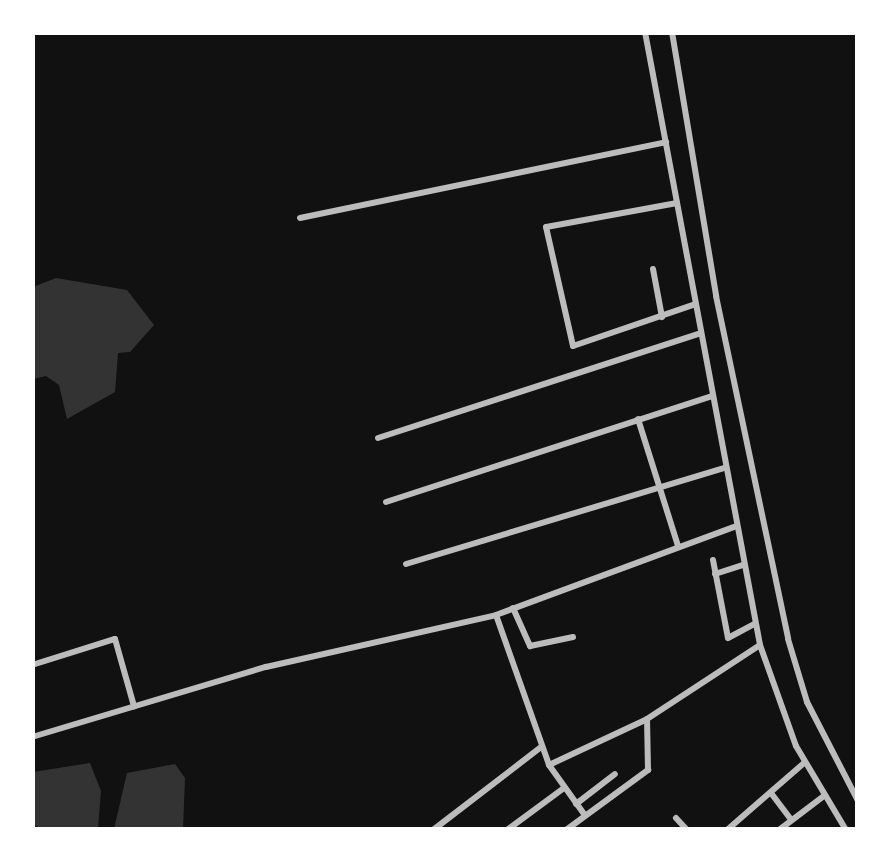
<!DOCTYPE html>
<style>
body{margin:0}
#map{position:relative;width:890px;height:862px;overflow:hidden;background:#111;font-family:Roboto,sans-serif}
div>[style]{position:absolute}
.water>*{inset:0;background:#333}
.minor>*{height:6px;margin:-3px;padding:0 3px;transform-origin:3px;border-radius:3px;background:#bcbcbc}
span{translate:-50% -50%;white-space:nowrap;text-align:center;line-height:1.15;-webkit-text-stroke:8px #fff;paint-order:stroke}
.frame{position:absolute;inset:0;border:35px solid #fff;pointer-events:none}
</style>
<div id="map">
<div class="water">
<div style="clip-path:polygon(56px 278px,127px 290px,154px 325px,130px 352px,118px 353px,115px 392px,67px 419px,59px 385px,46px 376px,33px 379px,33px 287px)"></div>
<div style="clip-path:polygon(90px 763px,101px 791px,98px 828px,41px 829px,33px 824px,33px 772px)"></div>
<div style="clip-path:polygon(175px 764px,185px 778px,183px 829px,114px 829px,127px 773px)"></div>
</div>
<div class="minor">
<div style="left:645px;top:32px;width:624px;rotate:79.37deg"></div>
<div style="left:760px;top:645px;width:107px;rotate:70.4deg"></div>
<div style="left:796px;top:746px;width:98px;rotate:59.2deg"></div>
<div style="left:672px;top:32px;width:268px;rotate:80.5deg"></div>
<div style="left:716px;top:296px;width:350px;rotate:78.1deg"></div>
<div style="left:788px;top:639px;width:66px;rotate:73.2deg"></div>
<div style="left:807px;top:702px;width:111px;rotate:62.7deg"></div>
<div style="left:677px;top:203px;width:133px;rotate:169.6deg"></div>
<div style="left:546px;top:227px;width:122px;rotate:77.2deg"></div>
<div style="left:573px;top:346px;width:127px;rotate:-18.9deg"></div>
<div style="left:300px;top:218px;width:374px;rotate:-11.7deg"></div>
<div style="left:653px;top:269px;width:49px;rotate:79.4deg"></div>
<div style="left:638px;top:419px;width:133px;rotate:72.5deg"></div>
<div style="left:378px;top:438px;width:337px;rotate:-18deg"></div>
<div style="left:386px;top:502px;width:341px;rotate:-18deg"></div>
<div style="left:713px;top:560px;width:79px;rotate:79.1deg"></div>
<div style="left:728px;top:638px;width:30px;rotate:-28deg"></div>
<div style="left:406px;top:564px;width:331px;rotate:-16.8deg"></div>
<div style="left:715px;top:574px;width:28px;rotate:-18deg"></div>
<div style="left:513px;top:608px;width:42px;rotate:65.9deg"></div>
<div style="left:530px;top:646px;width:44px;rotate:-11.8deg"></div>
<div style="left:496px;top:615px;width:159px;rotate:70.5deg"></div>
<div style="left:549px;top:765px;width:60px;rotate:54.5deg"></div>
<div style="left:32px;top:665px;width:87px;rotate:-17.4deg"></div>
<div style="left:115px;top:639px;width:70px;rotate:74.2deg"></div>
<div style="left:32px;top:737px;width:244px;rotate:-16.7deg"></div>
<div style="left:266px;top:667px;width:236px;rotate:-12.7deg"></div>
<div style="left:496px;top:615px;width:254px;rotate:-20.3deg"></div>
<div style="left:549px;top:765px;width:108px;rotate:-25.1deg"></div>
<div style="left:771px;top:793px;width:31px;rotate:53deg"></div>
<div style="left:576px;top:804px;width:49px;rotate:-37.6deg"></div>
<div style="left:676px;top:818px;width:16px;rotate:47deg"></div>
<div style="left:433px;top:830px;width:136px;rotate:-37.5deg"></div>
<div style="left:507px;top:830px;width:71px;rotate:-36.4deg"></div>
<div style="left:566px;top:830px;width:102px;rotate:-36.2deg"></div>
<div style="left:648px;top:770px;width:51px;rotate:-91.1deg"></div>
<div style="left:647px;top:719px;width:135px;rotate:-33.2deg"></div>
<div style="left:727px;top:830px;width:102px;rotate:-41deg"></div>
<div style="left:779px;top:830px;width:56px;rotate:-37.1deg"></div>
</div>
<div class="frame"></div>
</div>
